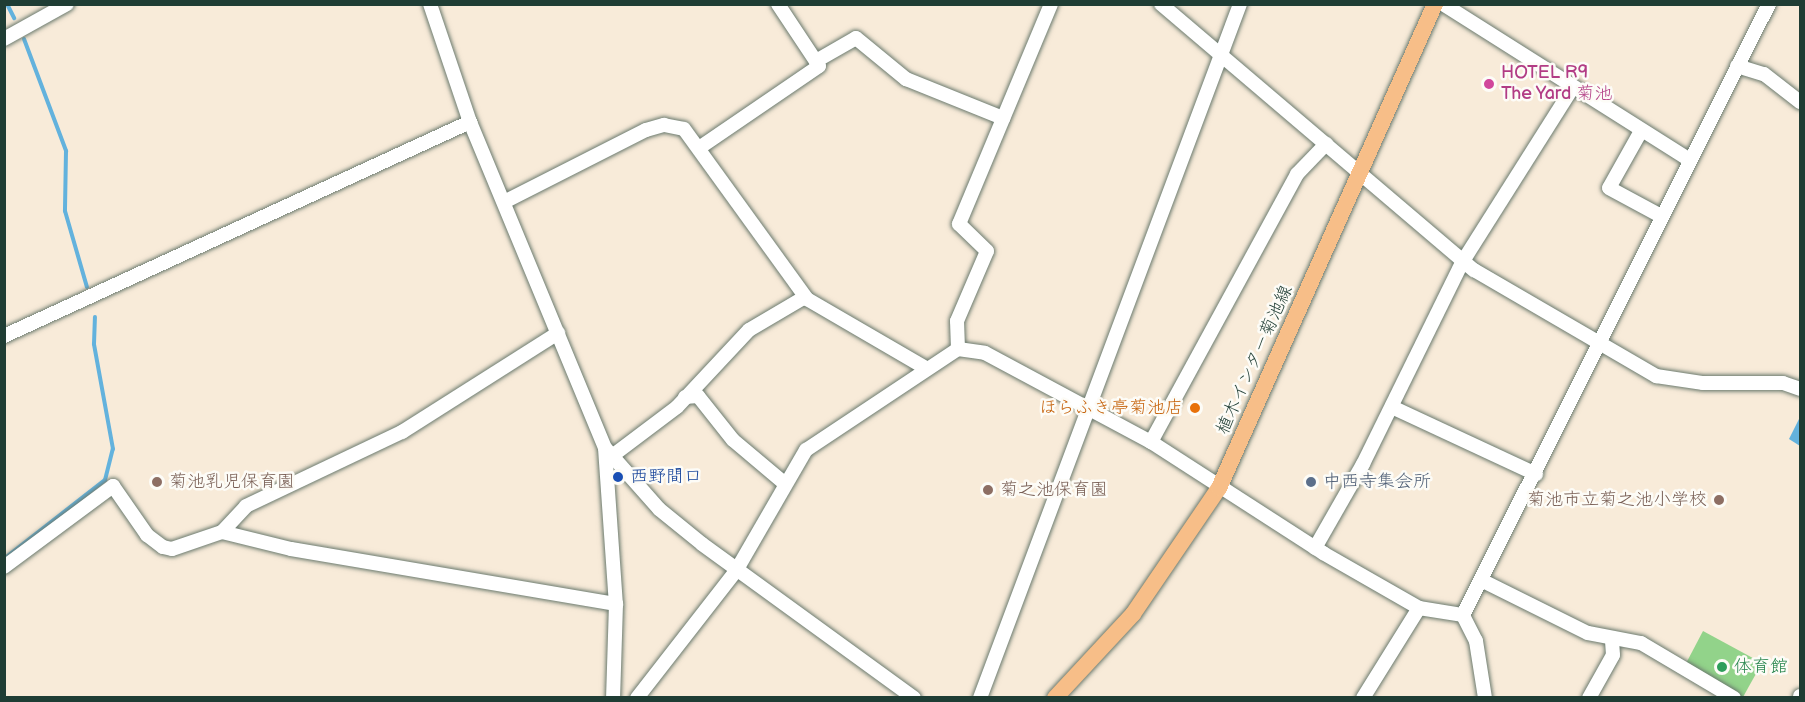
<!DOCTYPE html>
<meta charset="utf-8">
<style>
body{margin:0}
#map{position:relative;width:1805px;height:702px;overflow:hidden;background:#f8ebd9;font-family:"Balsamiq Sans","Klee One",sans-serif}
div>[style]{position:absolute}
.green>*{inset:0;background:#92d38a}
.water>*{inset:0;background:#63b2dd}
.stream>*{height:4px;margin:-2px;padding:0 2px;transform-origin:2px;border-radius:2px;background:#63b2dd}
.roads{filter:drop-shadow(0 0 2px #6b7a6e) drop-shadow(0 0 2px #6b7a6e)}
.minor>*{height:14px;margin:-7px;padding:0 7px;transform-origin:7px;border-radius:7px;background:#fff}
.major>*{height:16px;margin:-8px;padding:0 8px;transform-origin:8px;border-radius:8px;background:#f7be88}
.dots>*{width:16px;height:16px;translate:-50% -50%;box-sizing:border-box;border:3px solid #fdfcf7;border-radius:50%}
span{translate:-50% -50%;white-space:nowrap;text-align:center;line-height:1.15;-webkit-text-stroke:5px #fdfcf7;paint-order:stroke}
.hotel-label{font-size:18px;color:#b23c85}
.left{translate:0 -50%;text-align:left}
.street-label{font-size:18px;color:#1f3d34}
.food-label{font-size:18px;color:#c56008}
.right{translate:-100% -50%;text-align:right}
.transit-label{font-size:18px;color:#164399}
.education-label{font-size:18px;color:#785e54}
.service-label{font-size:18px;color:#4e5e75}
.leisure-label{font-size:18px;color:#27864d}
.frame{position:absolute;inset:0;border:6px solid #1f3d34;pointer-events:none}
</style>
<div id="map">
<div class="green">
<div style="clip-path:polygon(1703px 631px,1762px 663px,1743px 697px,1729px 697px,1682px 671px)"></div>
</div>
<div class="water">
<div style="clip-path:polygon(1800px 417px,1800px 446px,1789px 439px)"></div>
</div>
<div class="stream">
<div style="left:7px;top:4px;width:16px;rotate:63deg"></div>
<div style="left:24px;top:39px;width:120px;rotate:69.4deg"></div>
<div style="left:66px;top:151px;width:60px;rotate:91deg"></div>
<div style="left:65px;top:211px;width:79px;rotate:73.9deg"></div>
<div style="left:5px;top:558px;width:127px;rotate:-38deg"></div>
<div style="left:105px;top:480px;width:32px;rotate:-76deg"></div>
<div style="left:113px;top:449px;width:107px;rotate:-100.3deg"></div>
<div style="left:94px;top:344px;width:27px;rotate:-88deg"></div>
</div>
<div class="roads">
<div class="minor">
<div style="left:430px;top:4px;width:125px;rotate:71.3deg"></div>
<div style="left:470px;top:122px;width:353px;rotate:67.5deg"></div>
<div style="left:605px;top:448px;width:156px;rotate:86deg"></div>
<div style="left:616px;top:604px;width:94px;rotate:91.8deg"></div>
<div style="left:1161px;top:4px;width:411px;rotate:40.4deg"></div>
<div style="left:1474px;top:270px;width:211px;rotate:30.2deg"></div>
<div style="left:1656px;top:376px;width:48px;rotate:8.5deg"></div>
<div style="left:1703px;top:383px;width:80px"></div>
<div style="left:1783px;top:383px;width:18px;rotate:19deg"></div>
<div style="left:1443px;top:4px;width:290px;rotate:32.3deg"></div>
<div style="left:4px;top:39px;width:72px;rotate:-29.1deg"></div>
<div style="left:816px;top:61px;width:46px;rotate:-29.9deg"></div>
<div style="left:856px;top:38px;width:65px;rotate:39.4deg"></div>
<div style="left:906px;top:79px;width:105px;rotate:21.9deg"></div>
<div style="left:1737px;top:66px;width:28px;rotate:17deg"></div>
<div style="left:1764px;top:74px;width:46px;rotate:37.9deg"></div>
<div style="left:1641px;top:131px;width:65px;rotate:119.3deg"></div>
<div style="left:1609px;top:188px;width:59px;rotate:28.3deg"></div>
<div style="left:699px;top:148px;width:145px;rotate:-34.3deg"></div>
<div style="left:819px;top:66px;width:74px;rotate:-123.5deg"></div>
<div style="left:504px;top:202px;width:159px;rotate:-26.9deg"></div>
<div style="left:646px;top:130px;width:19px;rotate:-16deg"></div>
<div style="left:664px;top:125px;width:20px;rotate:11deg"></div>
<div style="left:684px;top:129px;width:210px;rotate:54.1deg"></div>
<div style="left:807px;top:299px;width:135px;rotate:30.2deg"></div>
<div style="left:4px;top:336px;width:513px;rotate:-24.67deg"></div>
<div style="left:958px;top:349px;width:28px;rotate:-92deg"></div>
<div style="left:957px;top:321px;width:76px;rotate:-66.8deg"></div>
<div style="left:987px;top:251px;width:39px;rotate:-136deg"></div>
<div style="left:959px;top:224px;width:238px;rotate:-67.3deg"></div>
<div style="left:685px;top:397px;width:13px;rotate:-4deg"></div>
<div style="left:698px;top:396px;width:56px;rotate:51.5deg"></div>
<div style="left:733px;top:440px;width:67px;rotate:40.1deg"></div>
<div style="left:1392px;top:407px;width:159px;rotate:25deg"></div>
<div style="left:1151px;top:442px;width:305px;rotate:-61.4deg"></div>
<div style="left:1297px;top:174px;width:42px;rotate:-46deg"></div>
<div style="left:606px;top:449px;width:80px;rotate:48.5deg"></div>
<div style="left:659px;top:509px;width:55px;rotate:39.1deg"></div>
<div style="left:702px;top:544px;width:262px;rotate:36deg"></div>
<div style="left:612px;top:456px;width:81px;rotate:-37deg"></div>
<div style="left:677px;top:407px;width:105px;rotate:-46.9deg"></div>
<div style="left:749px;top:330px;width:65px;rotate:-30.5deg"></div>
<div style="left:222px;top:532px;width:71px;rotate:13.8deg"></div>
<div style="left:291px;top:549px;width:330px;rotate:9.6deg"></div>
<div style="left:1315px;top:548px;width:97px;rotate:-60.3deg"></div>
<div style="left:1363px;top:464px;width:226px;rotate:-63.8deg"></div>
<div style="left:1463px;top:261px;width:206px;rotate:-57.7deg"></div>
<div style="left:4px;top:567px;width:136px;rotate:-36.6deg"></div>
<div style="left:113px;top:486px;width:60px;rotate:55.2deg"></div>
<div style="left:147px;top:535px;width:20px;rotate:37deg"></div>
<div style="left:163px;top:547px;width:9px;rotate:13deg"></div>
<div style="left:172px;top:549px;width:53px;rotate:-18.8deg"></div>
<div style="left:222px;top:532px;width:35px;rotate:-47deg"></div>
<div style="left:246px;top:506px;width:173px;rotate:-25.4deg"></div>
<div style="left:402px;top:432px;width:185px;rotate:-32.4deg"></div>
<div style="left:1481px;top:580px;width:119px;rotate:26.4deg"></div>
<div style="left:1588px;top:633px;width:54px;rotate:10.7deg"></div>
<div style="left:1641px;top:643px;width:108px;rotate:30.6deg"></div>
<div style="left:637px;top:698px;width:161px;rotate:-52.1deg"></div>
<div style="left:736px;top:571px;width:140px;rotate:-60deg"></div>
<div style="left:806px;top:450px;width:182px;rotate:-33.6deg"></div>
<div style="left:958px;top:349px;width:27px;rotate:8deg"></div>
<div style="left:985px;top:353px;width:188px;rotate:28.2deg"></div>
<div style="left:1151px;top:442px;width:205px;rotate:32.8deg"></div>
<div style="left:1323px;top:553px;width:111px;rotate:29.8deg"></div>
<div style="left:1419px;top:608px;width:45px;rotate:9deg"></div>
<div style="left:980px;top:698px;width:741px;rotate:-69.46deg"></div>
<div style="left:1363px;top:698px;width:106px;rotate:-58.1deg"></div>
<div style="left:1485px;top:698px;width:58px;rotate:-99deg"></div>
<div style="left:1476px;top:641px;width:29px;rotate:-117deg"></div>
<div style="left:1463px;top:615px;width:683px;rotate:-63.4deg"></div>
<div style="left:1589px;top:698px;width:49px;rotate:-60.8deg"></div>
<div style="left:1613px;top:655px;width:16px;rotate:-94deg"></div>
<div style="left:1800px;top:698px;width:2px;rotate:-90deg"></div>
</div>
<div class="major">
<div style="left:1055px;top:698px;width:115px;rotate:-47.1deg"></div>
<div style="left:1133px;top:614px;width:153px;rotate:-55.7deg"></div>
<div style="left:1219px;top:488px;width:530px;rotate:-65.95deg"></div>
</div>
</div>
<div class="dots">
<div style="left:1489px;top:84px;background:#d1479c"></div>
<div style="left:1195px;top:408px;background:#e8710a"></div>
<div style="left:618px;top:477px;background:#1a4fb4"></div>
<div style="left:157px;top:482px;background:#8d6e63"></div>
<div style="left:1311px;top:482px;background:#5c6f8a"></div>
<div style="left:988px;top:490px;background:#8d6e63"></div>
<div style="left:1719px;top:500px;background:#8d6e63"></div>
<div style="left:1722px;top:667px;background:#2e9e5b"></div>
</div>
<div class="hotel-label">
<span class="left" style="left:1501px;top:84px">HOTEL R9<br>The Yard 菊池</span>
</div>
<div class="street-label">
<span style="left:1255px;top:360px;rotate:-66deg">植木インター菊池線</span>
</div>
<div class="food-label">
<span class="right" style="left:1183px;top:408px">ほらふき亭菊池店</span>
</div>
<div class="transit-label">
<span class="left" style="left:630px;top:477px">西野間口</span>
</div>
<div class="education-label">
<span class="left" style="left:169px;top:482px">菊池乳児保育園</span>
<span class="left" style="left:1000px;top:490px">菊之池保育園</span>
<span class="right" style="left:1707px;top:500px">菊池市立菊之池小学校</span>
</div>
<div class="service-label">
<span class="left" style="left:1323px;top:482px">中西寺集会所</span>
</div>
<div class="leisure-label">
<span class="left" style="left:1734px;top:667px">体育館</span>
</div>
<div class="frame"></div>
</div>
